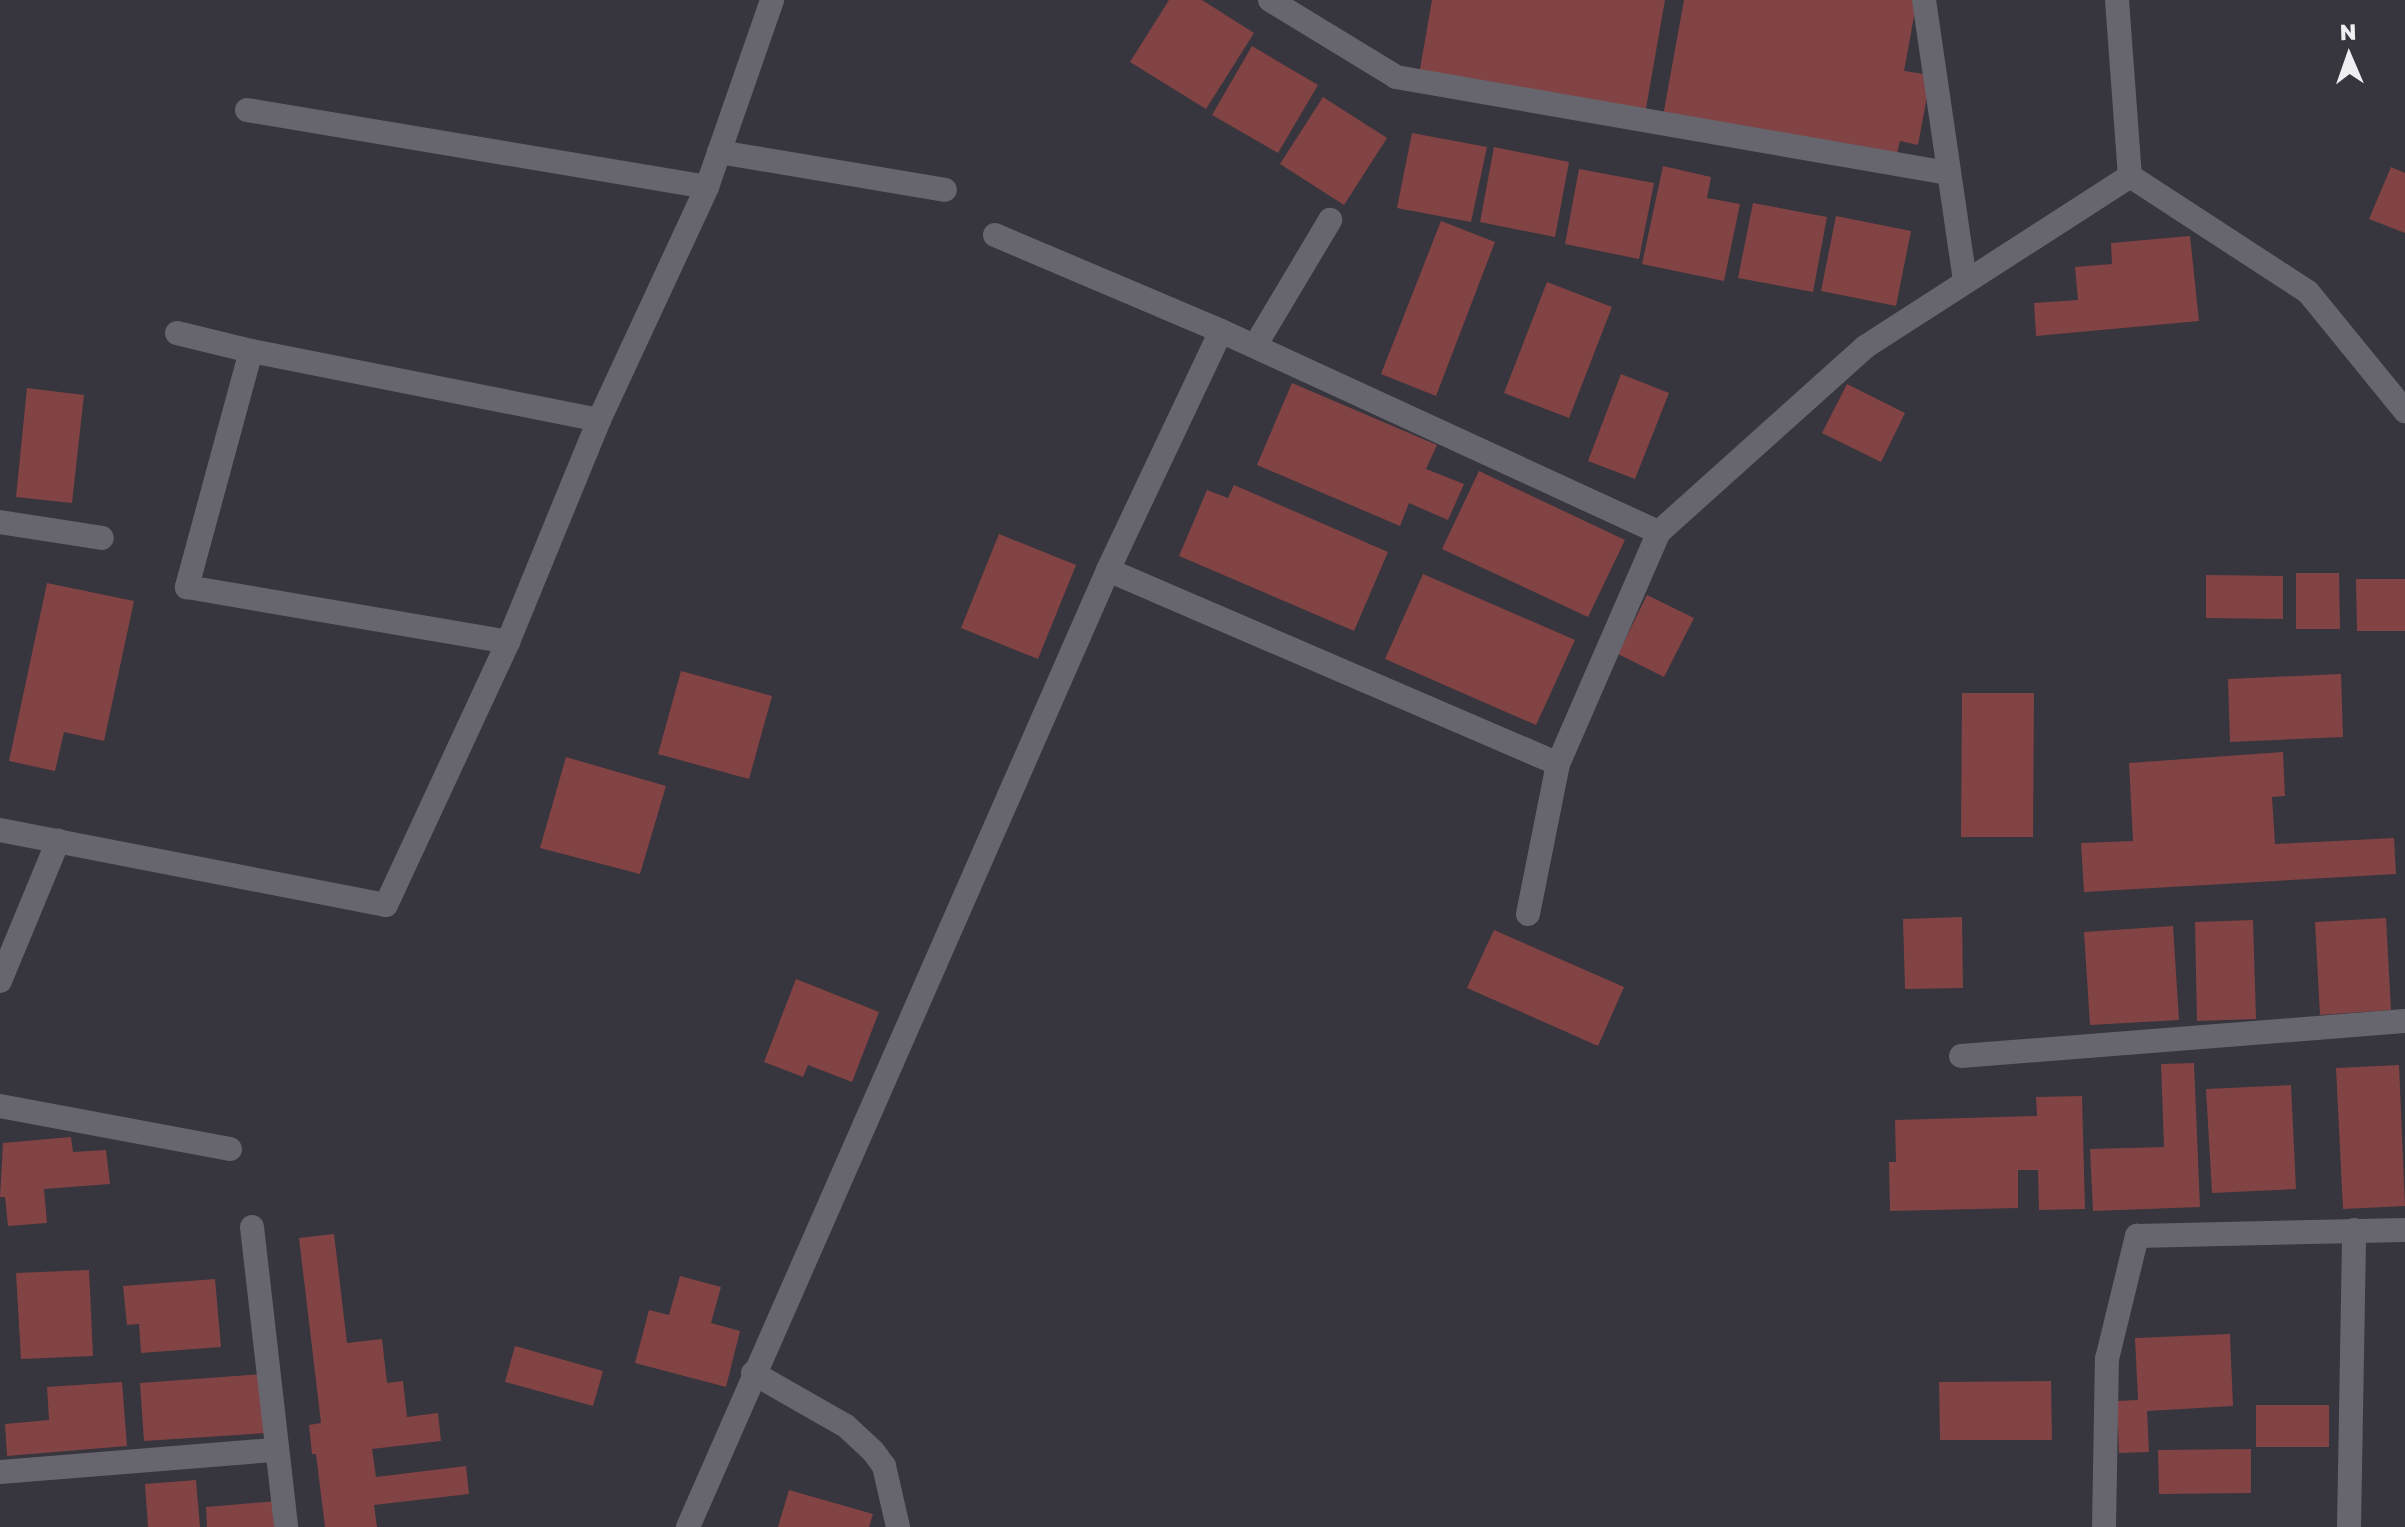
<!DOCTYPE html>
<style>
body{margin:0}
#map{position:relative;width:2405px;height:1527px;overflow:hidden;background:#37353d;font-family:"Golos Text",sans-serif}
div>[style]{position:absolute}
.building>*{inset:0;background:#824344}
.minor>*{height:24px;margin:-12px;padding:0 12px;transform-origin:12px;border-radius:12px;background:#67656d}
span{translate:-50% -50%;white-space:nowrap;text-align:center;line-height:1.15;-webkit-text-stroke:6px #37353d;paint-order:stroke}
.north{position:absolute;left:2309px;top:16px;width:80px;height:80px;-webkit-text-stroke:6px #37353d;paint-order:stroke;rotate:358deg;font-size:22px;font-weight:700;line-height:32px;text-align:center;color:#efeef2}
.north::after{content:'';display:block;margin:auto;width:28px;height:36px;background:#efeef2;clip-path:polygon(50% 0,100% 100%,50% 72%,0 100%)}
</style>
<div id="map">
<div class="building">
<div style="clip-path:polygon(1169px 0,1202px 0,1254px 33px,1206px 109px,1130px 62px)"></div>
<div style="clip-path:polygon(1432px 0,1665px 0,1645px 114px,1419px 75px)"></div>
<div style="clip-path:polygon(1684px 0,1917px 0,1904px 71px,1931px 75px,1918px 145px,1900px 141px,1896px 158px,1663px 116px)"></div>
<div style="clip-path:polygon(1252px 46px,1318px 85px,1278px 153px,1212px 115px)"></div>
<div style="clip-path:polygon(1323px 97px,1387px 138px,1344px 205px,1280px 164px)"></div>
<div style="clip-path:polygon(1412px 133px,1487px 147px,1471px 222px,1397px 208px)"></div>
<div style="clip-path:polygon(1494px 147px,1569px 162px,1555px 237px,1480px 222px)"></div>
<div style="clip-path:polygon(1663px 166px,1711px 177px,1707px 198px,1740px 204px,1724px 281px,1642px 264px)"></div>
<div style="clip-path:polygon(2391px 167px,2405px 173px,2405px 233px,2369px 219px)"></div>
<div style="clip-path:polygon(1579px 169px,1654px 183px,1639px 259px,1565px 244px)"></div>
<div style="clip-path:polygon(1753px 203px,1827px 217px,1813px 292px,1738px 278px)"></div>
<div style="clip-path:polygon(1836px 216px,1911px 231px,1896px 306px,1821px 291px)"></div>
<div style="clip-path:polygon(1441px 221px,1495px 242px,1436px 396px,1381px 374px)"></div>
<div style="clip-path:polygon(2190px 236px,2199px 321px,2036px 336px,2034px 303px,2078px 300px,2075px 267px,2112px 264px,2111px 243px)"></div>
<div style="clip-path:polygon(1547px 282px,1612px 307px,1569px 418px,1504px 393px)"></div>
<div style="clip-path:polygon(1621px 374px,1669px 393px,1635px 479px,1588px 461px)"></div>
<div style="clip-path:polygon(1292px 383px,1437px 445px,1426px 469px,1464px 484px,1448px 520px,1409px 503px,1400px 526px,1257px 465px)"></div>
<div style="clip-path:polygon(1847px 384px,1905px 413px,1881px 462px,1822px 433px)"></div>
<div style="clip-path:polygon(27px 388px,84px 395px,72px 503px,16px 497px)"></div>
<div style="clip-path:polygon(1479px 471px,1625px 540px,1588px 617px,1442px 549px)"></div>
<div style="clip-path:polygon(1234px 485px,1388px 552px,1354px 631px,1179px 556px,1207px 490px,1228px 498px)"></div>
<div style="clip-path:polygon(999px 534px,1076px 565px,1038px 659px,961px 628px)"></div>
<div style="clip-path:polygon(2296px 573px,2339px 573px,2340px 629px,2296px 629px)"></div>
<div style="clip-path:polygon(1423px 574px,1575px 640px,1536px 725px,1385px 659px)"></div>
<div style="clip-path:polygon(2206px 575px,2283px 576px,2283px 619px,2206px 618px)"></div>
<div style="clip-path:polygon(2356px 579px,2405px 579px,2405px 631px,2357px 631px)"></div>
<div style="clip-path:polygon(47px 583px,134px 601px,104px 741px,64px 732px,55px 771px,9px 761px)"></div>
<div style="clip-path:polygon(1647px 595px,1694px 618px,1664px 677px,1618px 654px)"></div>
<div style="clip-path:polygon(681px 671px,772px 696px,749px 779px,658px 754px)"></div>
<div style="clip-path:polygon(2341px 674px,2343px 737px,2230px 742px,2228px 679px)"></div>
<div style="clip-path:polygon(1962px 693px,2034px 693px,2033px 837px,1961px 837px)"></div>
<div style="clip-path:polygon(2283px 752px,2285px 796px,2272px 797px,2275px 844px,2394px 838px,2396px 874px,2084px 892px,2081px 843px,2133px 841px,2129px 763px)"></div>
<div style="clip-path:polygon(566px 757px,666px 786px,640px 874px,540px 848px)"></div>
<div style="clip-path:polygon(1962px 917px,1963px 988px,1905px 989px,1903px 919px)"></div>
<div style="clip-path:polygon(2386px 918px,2391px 1010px,2320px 1015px,2315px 922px)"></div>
<div style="clip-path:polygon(2253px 920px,2256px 1019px,2197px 1021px,2195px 922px)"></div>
<div style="clip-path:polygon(2173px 926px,2179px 1020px,2090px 1025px,2084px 932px)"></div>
<div style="clip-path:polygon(1494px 930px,1624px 987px,1598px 1046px,1467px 988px)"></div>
<div style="clip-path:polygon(796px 979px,879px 1012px,852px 1082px,808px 1065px,803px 1077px,764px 1062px)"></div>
<div style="clip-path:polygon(2194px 1063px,2200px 1207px,2093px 1211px,2090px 1149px,2164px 1147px,2161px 1064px)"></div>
<div style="clip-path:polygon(2399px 1065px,2405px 1206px,2343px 1209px,2336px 1068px)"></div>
<div style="clip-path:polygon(2291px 1085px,2296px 1189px,2212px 1193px,2206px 1089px)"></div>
<div style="clip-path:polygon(2082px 1096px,2085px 1209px,2039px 1210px,2038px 1170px,2018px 1170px,2018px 1208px,1890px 1211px,1889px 1162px,1896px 1162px,1895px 1120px,2037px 1116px,2036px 1097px)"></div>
<div style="clip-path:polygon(71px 1137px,73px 1152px,106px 1150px,110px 1184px,44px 1189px,47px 1223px,8px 1226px,5px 1197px,0 1197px,3px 1143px)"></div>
<div style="clip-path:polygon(334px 1234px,347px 1343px,382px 1339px,387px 1383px,403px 1381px,407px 1417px,438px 1413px,441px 1441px,372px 1449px,376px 1477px,466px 1466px,469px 1494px,374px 1505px,377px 1527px,325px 1527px,316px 1454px,312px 1454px,309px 1425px,321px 1423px,299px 1238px)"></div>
<div style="clip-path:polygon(89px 1270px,93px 1356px,21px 1359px,16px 1273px)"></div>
<div style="clip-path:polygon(680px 1276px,721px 1287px,711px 1323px,740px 1331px,726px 1387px,635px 1363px,649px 1310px,669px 1315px)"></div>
<div style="clip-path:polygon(215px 1279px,221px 1347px,141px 1353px,139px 1324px,127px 1325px,123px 1286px)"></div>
<div style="clip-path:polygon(2230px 1334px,2233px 1406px,2147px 1411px,2149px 1452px,2119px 1453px,2117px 1401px,2138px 1400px,2135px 1338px)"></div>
<div style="clip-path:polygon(515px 1346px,603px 1371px,593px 1406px,505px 1382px)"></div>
<div style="clip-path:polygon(263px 1374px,267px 1433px,144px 1441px,140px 1383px)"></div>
<div style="clip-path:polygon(2051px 1381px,2052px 1440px,1940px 1440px,1939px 1382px)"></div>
<div style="clip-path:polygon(122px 1382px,127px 1446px,7px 1456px,5px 1424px,49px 1420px,47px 1387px)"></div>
<div style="clip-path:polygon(2256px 1405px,2329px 1405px,2329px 1447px,2256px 1447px)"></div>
<div style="clip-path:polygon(2251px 1449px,2251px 1493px,2159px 1494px,2158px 1450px)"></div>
<div style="clip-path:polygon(196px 1480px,200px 1527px,148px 1527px,145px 1484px)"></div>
<div style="clip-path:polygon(789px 1490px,873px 1514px,869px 1527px,778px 1527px)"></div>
<div style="clip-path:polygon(278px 1501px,280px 1527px,207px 1527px,206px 1507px)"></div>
</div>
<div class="minor">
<div style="left:1270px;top:0;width:148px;rotate:31.4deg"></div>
<div style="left:1396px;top:77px;width:560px;rotate:9.87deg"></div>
<div style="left:1924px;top:0;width:284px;rotate:81.7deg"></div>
<div style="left:2117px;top:0;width:176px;rotate:85.8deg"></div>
<div style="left:247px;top:110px;width:466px;rotate:9.5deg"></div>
<div style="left:719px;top:152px;width:229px;rotate:9.5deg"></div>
<div style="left:2130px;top:176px;width:212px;rotate:33.1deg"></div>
<div style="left:2308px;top:292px;width:154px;rotate:50.8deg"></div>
<div style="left:995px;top:235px;width:246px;rotate:23deg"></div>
<div style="left:177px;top:333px;width:76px;rotate:13.7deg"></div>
<div style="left:251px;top:351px;width:355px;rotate:11.2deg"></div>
<div style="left:1255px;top:346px;width:147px;rotate:-59.2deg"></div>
<div style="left:251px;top:351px;width:245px;rotate:105.2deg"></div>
<div style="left:187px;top:587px;width:326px;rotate:9.7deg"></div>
<div style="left:0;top:522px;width:103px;rotate:8.9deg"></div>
<div style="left:1108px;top:570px;width:490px;rotate:23.3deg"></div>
<div style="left:1558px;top:764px;width:253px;rotate:-66.5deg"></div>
<div style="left:0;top:830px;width:393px;rotate:11deg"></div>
<div style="left:386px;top:905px;width:290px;rotate:-65.1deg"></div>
<div style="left:508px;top:642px;width:240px;rotate:-67.7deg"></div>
<div style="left:599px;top:420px;width:257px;rotate:-65.1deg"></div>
<div style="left:707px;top:187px;width:198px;rotate:-70.8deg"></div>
<div style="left:1528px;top:914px;width:153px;rotate:-78.7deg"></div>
<div style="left:0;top:981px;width:152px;rotate:-67.5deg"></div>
<div style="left:1961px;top:1056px;width:445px;rotate:-4.5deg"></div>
<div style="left:0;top:1106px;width:234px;rotate:10.6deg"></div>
<div style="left:252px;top:1227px;width:302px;rotate:83.5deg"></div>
<div style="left:753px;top:1373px;width:107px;rotate:29.7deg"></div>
<div style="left:846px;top:1426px;width:37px;rotate:43deg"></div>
<div style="left:873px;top:1451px;width:19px;rotate:54deg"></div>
<div style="left:884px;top:1466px;width:63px;rotate:77.1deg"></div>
<div style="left:0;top:1472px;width:277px;rotate:-4.6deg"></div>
<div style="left:688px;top:1527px;width:1045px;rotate:-66.3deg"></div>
<div style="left:1108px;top:570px;width:264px;rotate:-64.7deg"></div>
<div style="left:1221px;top:331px;width:482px;rotate:24.7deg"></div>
<div style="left:1659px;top:532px;width:277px;rotate:-41.9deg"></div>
<div style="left:1865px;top:347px;width:315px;rotate:-32.8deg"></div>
<div style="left:2104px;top:1527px;width:168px;rotate:-89deg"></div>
<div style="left:2107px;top:1359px;width:127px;rotate:-76.3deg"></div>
<div style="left:2137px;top:1236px;width:268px;rotate:-1.3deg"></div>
<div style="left:2349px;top:1527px;width:297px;rotate:-89deg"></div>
</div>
<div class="north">N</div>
</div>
